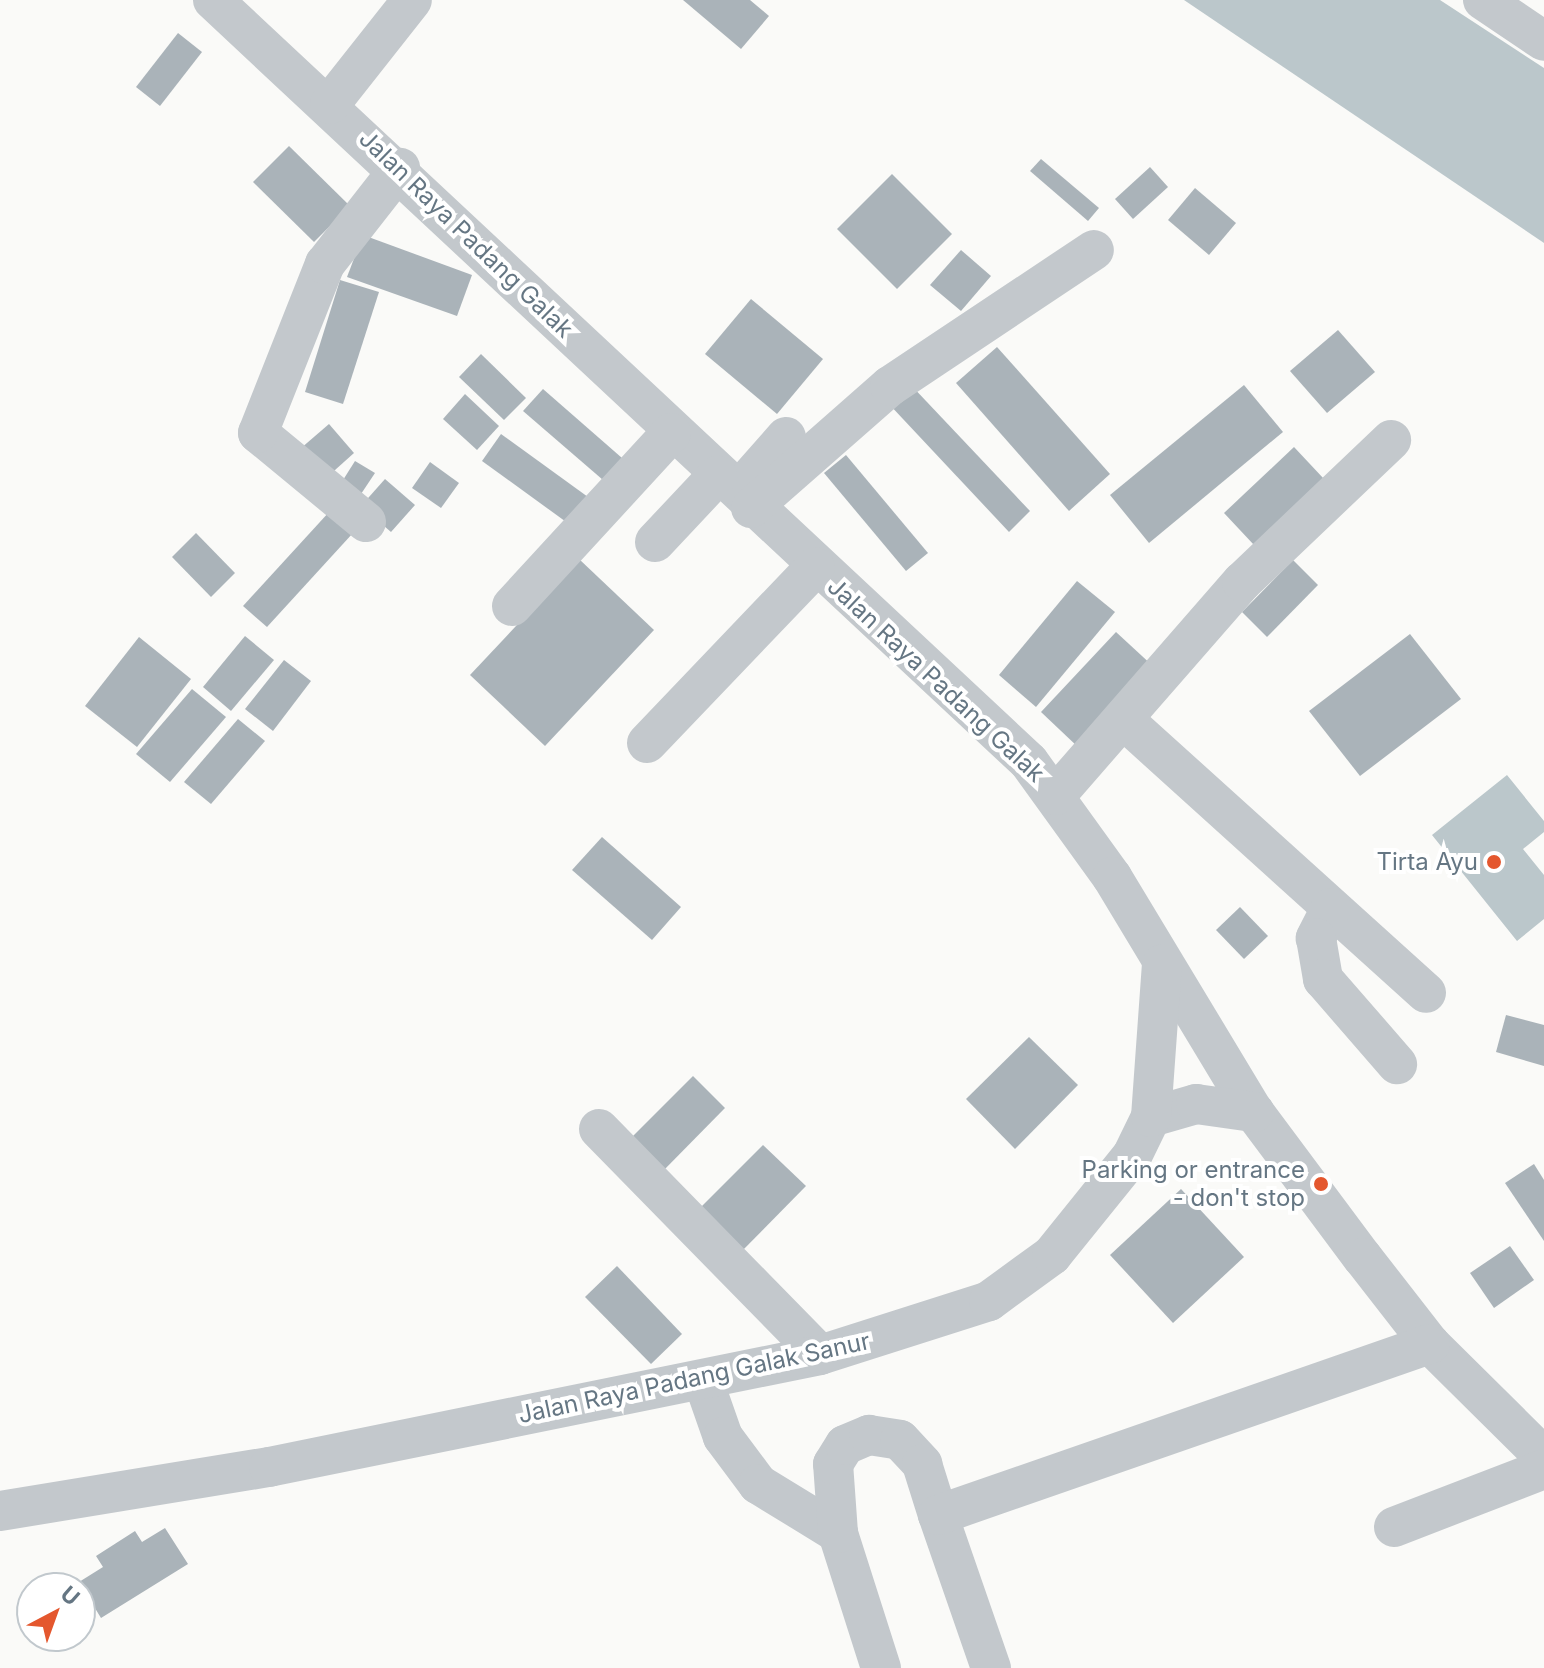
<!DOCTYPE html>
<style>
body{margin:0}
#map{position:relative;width:1544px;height:1668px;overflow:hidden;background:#fafaf8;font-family:Inter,sans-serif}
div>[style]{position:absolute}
.water>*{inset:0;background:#bbc7cb}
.building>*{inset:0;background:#aab3b9}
.minor>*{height:40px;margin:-20px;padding:0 20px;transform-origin:20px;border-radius:20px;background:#c3c8cc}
.dots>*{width:22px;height:22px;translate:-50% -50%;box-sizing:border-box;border:4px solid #fff;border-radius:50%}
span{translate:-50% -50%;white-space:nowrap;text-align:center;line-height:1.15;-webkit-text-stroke:8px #fff;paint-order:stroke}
.street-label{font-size:24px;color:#657683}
.poi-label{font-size:24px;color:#657683}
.right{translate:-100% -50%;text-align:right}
.north{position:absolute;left:16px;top:1572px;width:80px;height:80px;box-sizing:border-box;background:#fff;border:2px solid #c1c8cd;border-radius:50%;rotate:41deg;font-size:22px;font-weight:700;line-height:32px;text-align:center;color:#657683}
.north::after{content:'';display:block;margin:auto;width:28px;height:36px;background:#e4572e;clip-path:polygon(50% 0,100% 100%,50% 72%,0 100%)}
</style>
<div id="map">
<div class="water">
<div style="clip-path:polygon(1184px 0,1440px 0,1544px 68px,1544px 243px)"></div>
<div style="clip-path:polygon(1507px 775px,1544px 821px,1544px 832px,1523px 849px,1544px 875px,1544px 919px,1517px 941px,1432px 835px)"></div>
</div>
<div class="building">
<div style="clip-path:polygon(683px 0,750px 0,769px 16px,741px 49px)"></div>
<div style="clip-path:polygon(178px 33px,202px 52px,160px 106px,136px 87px)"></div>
<div style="clip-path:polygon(289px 146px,350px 206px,314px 242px,253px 182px)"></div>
<div style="clip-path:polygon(1041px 159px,1099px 208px,1088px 221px,1030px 171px)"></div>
<div style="clip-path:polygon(1150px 167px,1168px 187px,1133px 219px,1115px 199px)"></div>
<div style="clip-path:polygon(892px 174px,952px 234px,897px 289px,837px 229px)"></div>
<div style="clip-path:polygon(1195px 188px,1236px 223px,1209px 255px,1168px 220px)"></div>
<div style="clip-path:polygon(363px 235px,472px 275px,457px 316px,347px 277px)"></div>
<div style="clip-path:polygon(961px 250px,991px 276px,961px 311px,930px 285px)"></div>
<div style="clip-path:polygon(340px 280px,379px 292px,343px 404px,305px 392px)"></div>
<div style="clip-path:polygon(751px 299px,823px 359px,777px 414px,705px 354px)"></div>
<div style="clip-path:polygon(1338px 330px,1375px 372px,1327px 413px,1290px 371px)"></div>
<div style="clip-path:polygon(997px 347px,1110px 474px,1069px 511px,956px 383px)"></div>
<div style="clip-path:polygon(481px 354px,526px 398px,504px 420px,459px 377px)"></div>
<div style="clip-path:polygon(909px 383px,1030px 511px,1009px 532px,888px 403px)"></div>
<div style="clip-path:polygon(1244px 385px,1283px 432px,1149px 543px,1110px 495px)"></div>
<div style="clip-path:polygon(543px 389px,622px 458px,603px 480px,523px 411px)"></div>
<div style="clip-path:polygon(465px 394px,499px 426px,477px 450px,443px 419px)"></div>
<div style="clip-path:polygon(329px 424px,354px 453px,325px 479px,300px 449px)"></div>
<div style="clip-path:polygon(501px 434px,588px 497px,569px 524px,482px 461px)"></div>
<div style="clip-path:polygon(1294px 447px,1324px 479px,1254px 545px,1224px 513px)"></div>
<div style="clip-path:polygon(846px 455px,928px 553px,906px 571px,824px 473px)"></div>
<div style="clip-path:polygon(355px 461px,375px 473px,357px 500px,338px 488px)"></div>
<div style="clip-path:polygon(430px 462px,459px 483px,441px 508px,412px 488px)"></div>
<div style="clip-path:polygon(385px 479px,415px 505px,391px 532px,361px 506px)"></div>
<div style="clip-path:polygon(330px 511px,353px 533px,267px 627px,243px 606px)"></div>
<div style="clip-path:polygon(196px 533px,235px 573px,211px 597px,172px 557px)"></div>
<div style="clip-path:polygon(579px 559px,654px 630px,545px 746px,470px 675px)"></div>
<div style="clip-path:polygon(1293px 560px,1318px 585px,1267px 637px,1242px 612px)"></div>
<div style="clip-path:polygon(1077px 581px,1115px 612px,1036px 707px,999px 675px)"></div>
<div style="clip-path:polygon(1116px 632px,1155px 668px,1079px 748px,1041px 712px)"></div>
<div style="clip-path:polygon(1410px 634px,1461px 699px,1360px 776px,1309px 711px)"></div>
<div style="clip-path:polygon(245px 636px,274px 660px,231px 711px,203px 687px)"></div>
<div style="clip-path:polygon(139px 637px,191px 679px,137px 747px,85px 706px)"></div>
<div style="clip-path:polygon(284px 660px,311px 681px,273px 731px,245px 709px)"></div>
<div style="clip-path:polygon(192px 689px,226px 717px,170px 782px,136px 754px)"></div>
<div style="clip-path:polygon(238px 719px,265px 741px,211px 804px,184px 782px)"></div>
<div style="clip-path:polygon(602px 837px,681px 907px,652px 940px,572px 870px)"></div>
<div style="clip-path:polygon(1240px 907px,1268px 936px,1244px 959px,1216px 930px)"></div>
<div style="clip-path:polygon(1506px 1015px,1544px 1025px,1544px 1066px,1496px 1052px)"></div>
<div style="clip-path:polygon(1029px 1037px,1078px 1085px,1015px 1149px,966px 1099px)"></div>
<div style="clip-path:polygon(693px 1076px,725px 1108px,661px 1173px,629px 1140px)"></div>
<div style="clip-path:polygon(763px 1145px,806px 1186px,740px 1253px,697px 1211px)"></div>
<div style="clip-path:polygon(1534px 1164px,1544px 1180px,1544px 1241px,1505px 1183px)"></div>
<div style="clip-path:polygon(1181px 1189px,1244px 1257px,1173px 1323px,1110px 1255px)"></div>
<div style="clip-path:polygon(1510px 1246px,1534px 1280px,1494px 1308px,1470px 1273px)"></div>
<div style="clip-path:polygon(617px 1266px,682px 1334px,651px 1364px,585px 1297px)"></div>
<div style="clip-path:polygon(165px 1528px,188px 1564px,101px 1618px,79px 1582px,103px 1567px,96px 1556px,135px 1531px,142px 1542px)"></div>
</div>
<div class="minor">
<div style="left:213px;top:0;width:1116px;rotate:43.04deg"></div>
<div style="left:1029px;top:762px;width:142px;rotate:54.2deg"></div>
<div style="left:1112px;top:877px;width:275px;rotate:58.9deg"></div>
<div style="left:1254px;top:1112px;width:182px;rotate:53.3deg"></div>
<div style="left:1363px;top:1258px;width:109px;rotate:52.1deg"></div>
<div style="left:1430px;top:1344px;width:161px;rotate:44.7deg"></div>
<div style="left:1483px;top:0;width:73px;rotate:33.9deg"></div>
<div style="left:330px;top:104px;width:132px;rotate:-51.7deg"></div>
<div style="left:741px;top:488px;width:68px;rotate:-48.6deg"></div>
<div style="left:751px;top:508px;width:185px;rotate:-41.3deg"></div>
<div style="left:890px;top:386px;width:245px;rotate:-33.7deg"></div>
<div style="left:366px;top:522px;width:140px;rotate:-140.5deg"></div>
<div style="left:258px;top:433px;width:182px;rotate:-68.4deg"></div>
<div style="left:325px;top:264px;width:122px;rotate:-52deg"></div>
<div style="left:655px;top:542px;width:91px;rotate:-46.8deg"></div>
<div style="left:512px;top:606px;width:235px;rotate:-47.4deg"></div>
<div style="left:1124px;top:720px;width:407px;rotate:42.1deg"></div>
<div style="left:647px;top:743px;width:243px;rotate:-46.3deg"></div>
<div style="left:1056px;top:795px;width:283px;rotate:-48.9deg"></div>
<div style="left:1242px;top:582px;width:206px;rotate:-43.6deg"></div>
<div style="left:1331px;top:908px;width:34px;rotate:117deg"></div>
<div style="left:1316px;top:938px;width:42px;rotate:80.3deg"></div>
<div style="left:1323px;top:979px;width:113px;rotate:49deg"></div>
<div style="left:1151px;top:1117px;width:47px;rotate:-16.1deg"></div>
<div style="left:1196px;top:1104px;width:59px;rotate:7.9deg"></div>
<div style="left:599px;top:1129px;width:316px;rotate:45.6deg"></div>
<div style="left:703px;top:1380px;width:60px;rotate:70.7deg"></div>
<div style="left:723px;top:1437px;width:59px;rotate:53.3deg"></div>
<div style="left:758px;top:1484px;width:94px;rotate:31.5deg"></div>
<div style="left:0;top:1511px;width:273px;rotate:-9.3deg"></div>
<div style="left:269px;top:1467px;width:562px;rotate:-11.49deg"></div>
<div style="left:820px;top:1355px;width:177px;rotate:-17.7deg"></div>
<div style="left:989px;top:1301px;width:78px;rotate:-36.1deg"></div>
<div style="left:1052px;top:1255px;width:127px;rotate:-51.1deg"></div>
<div style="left:1132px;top:1156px;width:43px;rotate:-64deg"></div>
<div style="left:1151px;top:1117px;width:153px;rotate:-85.9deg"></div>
<div style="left:1394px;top:1527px;width:161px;rotate:-21.1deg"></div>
<div style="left:881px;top:1668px;width:142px;rotate:-107.7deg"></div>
<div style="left:838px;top:1533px;width:69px;rotate:-94.1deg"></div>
<div style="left:833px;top:1464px;width:22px;rotate:-58deg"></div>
<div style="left:845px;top:1445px;width:26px;rotate:-23deg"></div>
<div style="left:869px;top:1435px;width:31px;rotate:9deg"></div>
<div style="left:900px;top:1440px;width:33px;rotate:47deg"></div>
<div style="left:922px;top:1464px;width:53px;rotate:72.6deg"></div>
<div style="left:991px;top:1668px;width:162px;rotate:-109.1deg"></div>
<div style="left:938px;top:1515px;width:521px;rotate:-19.17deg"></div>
</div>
<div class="dots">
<div style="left:1494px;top:862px;background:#e4572e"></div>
<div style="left:1321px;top:1184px;background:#e4572e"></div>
</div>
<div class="street-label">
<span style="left:466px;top:234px;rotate:44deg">Jalan Raya Padang Galak</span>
<span style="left:936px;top:680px;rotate:43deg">Jalan Raya Padang Galak</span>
<span style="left:694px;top:1378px;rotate:-12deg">Jalan Raya Padang Galak Sanur</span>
</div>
<div class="poi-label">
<span class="right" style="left:1478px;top:862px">Tirta Ayu</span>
<span class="right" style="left:1305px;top:1184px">Parking or entrance<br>- don't stop</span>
</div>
<div class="north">U</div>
</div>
